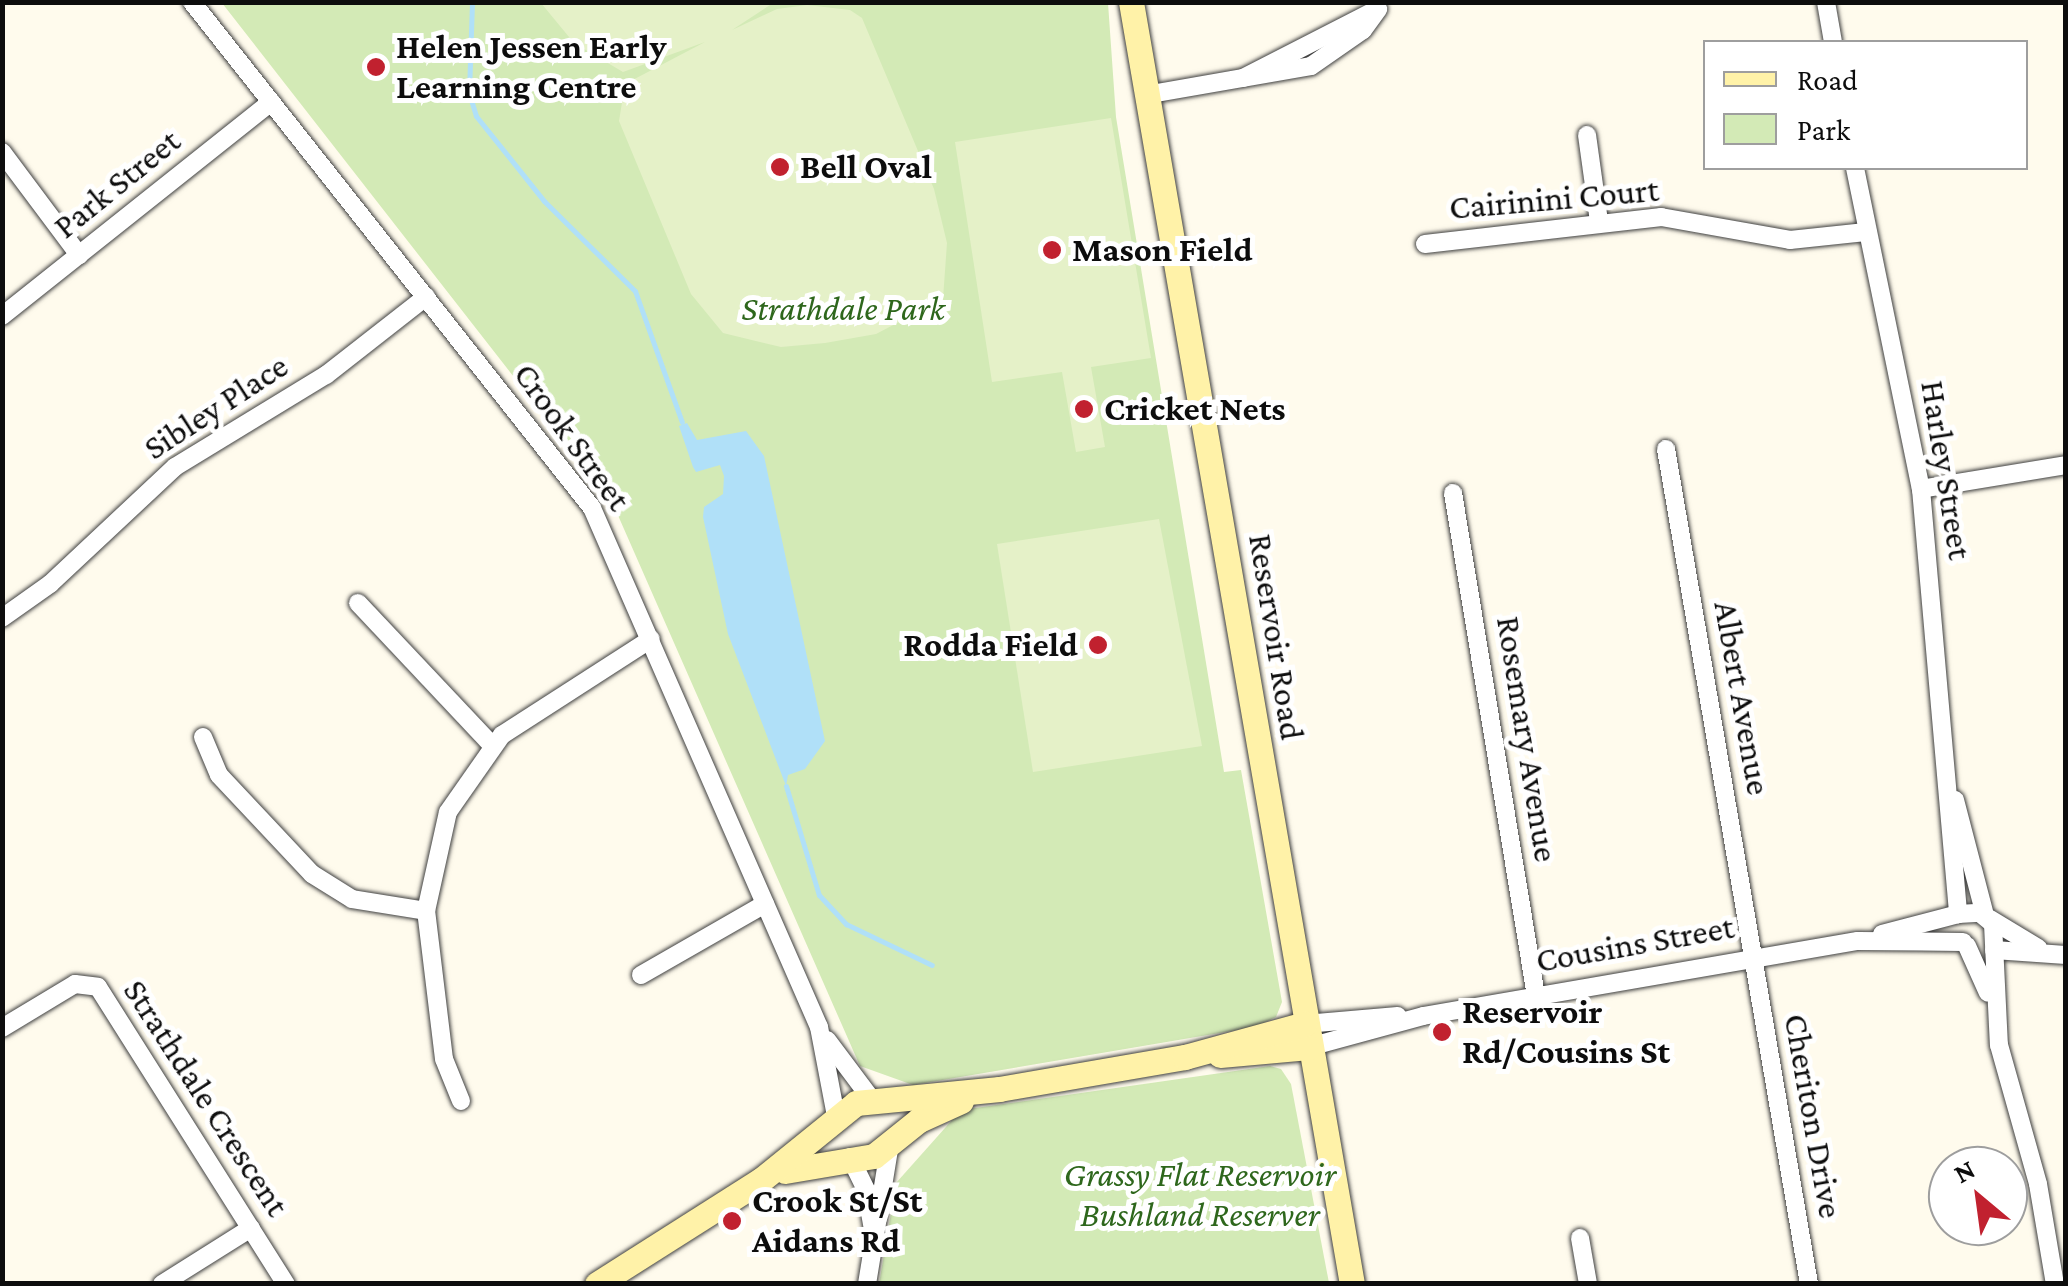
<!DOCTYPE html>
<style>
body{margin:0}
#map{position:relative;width:2068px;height:1286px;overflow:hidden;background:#fffbed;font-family:"Crimson Pro",serif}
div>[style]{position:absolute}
.green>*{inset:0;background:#d3eab6}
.pitch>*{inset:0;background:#e5f1c8}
.water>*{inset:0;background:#b0e0f8}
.stream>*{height:5px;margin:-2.5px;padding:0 2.5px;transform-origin:2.5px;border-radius:2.5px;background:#b0e0f8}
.roads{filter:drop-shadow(0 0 2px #404040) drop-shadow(0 0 2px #404040)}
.street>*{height:18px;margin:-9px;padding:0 9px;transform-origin:9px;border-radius:9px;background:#fff}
.secondary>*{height:25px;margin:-12.5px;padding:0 12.5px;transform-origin:12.5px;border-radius:12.5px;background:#fff2a8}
.dots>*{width:28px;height:28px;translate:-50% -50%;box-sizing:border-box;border:5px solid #fff;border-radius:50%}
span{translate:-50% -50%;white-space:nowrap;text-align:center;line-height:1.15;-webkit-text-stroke:10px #fff;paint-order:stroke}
.poi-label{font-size:35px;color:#0d0d0d;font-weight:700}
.left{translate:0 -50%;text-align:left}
.right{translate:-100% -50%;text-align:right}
.street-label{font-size:35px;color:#0d0d0d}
.park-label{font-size:35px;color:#2e671c;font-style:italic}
.frame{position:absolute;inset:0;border:5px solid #0d0d0d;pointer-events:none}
.legend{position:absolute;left:1703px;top:40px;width:325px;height:130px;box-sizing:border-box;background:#fff;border:2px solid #9e9e9e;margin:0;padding:12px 18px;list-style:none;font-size:30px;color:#0d0d0d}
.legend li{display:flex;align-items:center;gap:20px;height:50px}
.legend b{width:50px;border:2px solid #9e9e9e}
.north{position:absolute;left:1928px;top:1146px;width:100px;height:100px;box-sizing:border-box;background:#fff;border:2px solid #9e9e9e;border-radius:50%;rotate:331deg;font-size:28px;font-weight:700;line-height:40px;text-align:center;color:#0d0d0d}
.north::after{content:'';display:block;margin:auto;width:35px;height:45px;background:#c1212f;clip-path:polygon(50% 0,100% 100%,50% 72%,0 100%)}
</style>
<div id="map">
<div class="green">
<div style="clip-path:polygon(222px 3px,1108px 3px,1116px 117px,1224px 772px,1241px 770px,1282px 1002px,1276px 1017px,1255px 1027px,913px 1085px,860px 1066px,613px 504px)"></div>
<div style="clip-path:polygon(1270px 1066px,1281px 1069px,1291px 1084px,1329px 1283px,879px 1284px,896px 1183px,961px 1110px)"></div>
</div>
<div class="pitch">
<div style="clip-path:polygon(541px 3px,773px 3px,732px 30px,777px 9px,807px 5px,850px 10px,862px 18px,934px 189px,947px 243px,943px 299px,876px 334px,825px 343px,781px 347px,723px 333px,691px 294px,619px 121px,625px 84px,705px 42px,623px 72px,574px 43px)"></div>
<div style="clip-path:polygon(1111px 118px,1151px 358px,1091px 367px,1105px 447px,1076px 452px,1062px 372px,992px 382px,955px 142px)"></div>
<div style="clip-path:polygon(1159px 519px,1202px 746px,1033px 772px,997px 544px)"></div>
</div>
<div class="water">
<div style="clip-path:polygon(687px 423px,697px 440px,746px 431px,764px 456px,825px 741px,805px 769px,788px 775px,786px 786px,728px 634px,703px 517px,704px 507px,723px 494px,724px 476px,720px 465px,696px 472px,693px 467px,679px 426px)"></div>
</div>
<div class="stream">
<div style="left:472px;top:2px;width:91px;rotate:91.9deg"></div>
<div style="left:469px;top:93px;width:24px;rotate:73deg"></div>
<div style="left:476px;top:116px;width:109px;rotate:51.3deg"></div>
<div style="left:544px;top:201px;width:128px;rotate:44.7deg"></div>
<div style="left:635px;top:291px;width:139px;rotate:70.3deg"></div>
<div style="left:786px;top:786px;width:114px;rotate:73.2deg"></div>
<div style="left:819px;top:895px;width:40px;rotate:47deg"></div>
<div style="left:846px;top:924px;width:95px;rotate:25.5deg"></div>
</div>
<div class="roads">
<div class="street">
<div style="left:192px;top:2px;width:645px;rotate:51.67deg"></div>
<div style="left:592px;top:508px;width:566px;rotate:66.38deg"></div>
<div style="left:819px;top:1027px;width:91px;rotate:79.2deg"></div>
<div style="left:1826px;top:2px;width:41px;rotate:80.1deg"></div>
<div style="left:1243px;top:78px;width:147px;rotate:-27.1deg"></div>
<div style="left:1151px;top:94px;width:162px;rotate:-9.9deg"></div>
<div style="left:1311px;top:66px;width:63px;rotate:-34.7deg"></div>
<div style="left:1363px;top:30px;width:26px;rotate:-54deg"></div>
<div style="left:1587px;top:135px;width:87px;rotate:82.1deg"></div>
<div style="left:2px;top:152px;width:129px;rotate:53.2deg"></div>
<div style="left:1855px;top:168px;width:328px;rotate:78.4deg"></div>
<div style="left:1921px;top:489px;width:427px;rotate:85deg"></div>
<div style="left:1425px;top:244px;width:238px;rotate:-6.5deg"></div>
<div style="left:1661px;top:217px;width:131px;rotate:10.1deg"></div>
<div style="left:1790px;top:240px;width:76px;rotate:-6deg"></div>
<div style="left:2px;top:316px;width:344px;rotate:-38.5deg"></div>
<div style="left:1666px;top:449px;width:847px;rotate:80.28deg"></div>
<div style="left:1921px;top:489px;width:147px;rotate:-9.4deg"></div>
<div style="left:1453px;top:493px;width:510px;rotate:80.63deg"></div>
<div style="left:358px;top:603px;width:195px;rotate:46.7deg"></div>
<div style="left:2px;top:618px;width:59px;rotate:-35.3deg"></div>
<div style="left:50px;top:584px;width:171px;rotate:-43.1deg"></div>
<div style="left:175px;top:467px;width:177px;rotate:-31.4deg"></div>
<div style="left:326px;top:375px;width:127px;rotate:-38deg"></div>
<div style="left:203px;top:737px;width:41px;rotate:67.2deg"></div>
<div style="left:219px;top:775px;width:136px;rotate:46.8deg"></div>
<div style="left:312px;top:874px;width:47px;rotate:32deg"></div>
<div style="left:352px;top:899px;width:75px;rotate:9.2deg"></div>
<div style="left:1955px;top:800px;width:119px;rotate:75.4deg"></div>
<div style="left:1990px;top:919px;width:56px;rotate:31.1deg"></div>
<div style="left:1882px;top:934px;width:79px;rotate:-14.7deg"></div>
<div style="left:1958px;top:914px;width:22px;rotate:-3deg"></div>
<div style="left:1980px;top:913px;width:17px;rotate:40deg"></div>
<div style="left:1993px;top:924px;width:121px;rotate:87.2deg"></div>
<div style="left:1999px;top:1045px;width:144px;rotate:74.3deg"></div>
<div style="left:2038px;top:1184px;width:101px;rotate:80.4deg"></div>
<div style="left:1967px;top:946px;width:51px;rotate:65.9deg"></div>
<div style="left:1994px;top:950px;width:72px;rotate:4deg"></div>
<div style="left:641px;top:975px;width:143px;rotate:-29.8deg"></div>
<div style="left:1305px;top:1024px;width:93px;rotate:-4.9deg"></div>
<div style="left:2px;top:1028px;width:85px;rotate:-31.1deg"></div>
<div style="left:75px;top:984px;width:23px;rotate:7deg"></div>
<div style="left:98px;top:987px;width:352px;rotate:57.7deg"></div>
<div style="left:827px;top:1040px;width:75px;rotate:53.1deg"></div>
<div style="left:1309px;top:1047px;width:118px;rotate:-15.2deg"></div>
<div style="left:1423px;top:1016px;width:441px;rotate:-9.8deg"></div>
<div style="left:1858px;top:941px;width:105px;rotate:0.5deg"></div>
<div style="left:461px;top:1101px;width:45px;rotate:-112deg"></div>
<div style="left:444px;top:1059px;width:149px;rotate:-96.9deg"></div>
<div style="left:426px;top:911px;width:101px;rotate:-77.5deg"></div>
<div style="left:448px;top:812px;width:94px;rotate:-55deg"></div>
<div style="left:502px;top:735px;width:177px;rotate:-32.8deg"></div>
<div style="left:850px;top:1157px;width:37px;rotate:64deg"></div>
<div style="left:866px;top:1190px;width:39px;rotate:80deg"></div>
<div style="left:1580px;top:1238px;width:47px;rotate:80.1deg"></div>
<div style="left:162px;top:1284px;width:105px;rotate:-32.2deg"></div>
<div style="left:867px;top:1284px;width:143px;rotate:-80.7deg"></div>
</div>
<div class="secondary">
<div style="left:1131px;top:2px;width:1301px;rotate:80.22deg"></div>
<div style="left:1220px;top:1055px;width:89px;rotate:-5.1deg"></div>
<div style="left:785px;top:1171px;width:90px;rotate:-9.6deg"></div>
<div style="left:874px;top:1156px;width:58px;rotate:-38.7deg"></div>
<div style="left:919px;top:1120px;width:46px;rotate:-24.3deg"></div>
<div style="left:597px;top:1284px;width:194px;rotate:-32.4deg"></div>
<div style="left:761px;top:1180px;width:122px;rotate:-39deg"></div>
<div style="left:856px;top:1103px;width:144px;rotate:-5.6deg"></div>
<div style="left:999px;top:1089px;width:189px;rotate:-9.8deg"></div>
<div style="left:1185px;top:1057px;width:124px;rotate:-15.4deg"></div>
</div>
</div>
<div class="dots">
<div style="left:376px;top:67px;background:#c1212f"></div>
<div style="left:780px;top:167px;background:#c1212f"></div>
<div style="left:1052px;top:250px;background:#c1212f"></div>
<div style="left:1084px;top:409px;background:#c1212f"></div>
<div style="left:1098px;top:645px;background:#c1212f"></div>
<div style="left:1442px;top:1032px;background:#c1212f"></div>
<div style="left:732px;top:1221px;background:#c1212f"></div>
</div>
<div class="poi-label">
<span class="left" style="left:396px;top:67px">Helen Jessen Early<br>Learning Centre</span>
<span class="left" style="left:800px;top:167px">Bell Oval</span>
<span class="left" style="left:1072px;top:250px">Mason Field</span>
<span class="left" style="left:1104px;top:409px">Cricket Nets</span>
<span class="right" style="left:1078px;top:645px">Rodda Field</span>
<span class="left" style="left:1462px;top:1032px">Reservoir<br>Rd/Cousins St</span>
<span class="left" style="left:752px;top:1221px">Crook St/St<br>Aidans Rd</span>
</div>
<div class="street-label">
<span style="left:117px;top:184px;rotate:-39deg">Park Street</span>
<span style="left:1554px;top:199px;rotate:-5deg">Cairinini Court</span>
<span style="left:216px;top:407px;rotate:-33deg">Sibley Place</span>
<span style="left:572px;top:437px;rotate:54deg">Crook Street</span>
<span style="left:1946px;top:470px;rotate:81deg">Harley Street</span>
<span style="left:1276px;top:637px;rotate:81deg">Reservoir Road</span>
<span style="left:1742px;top:698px;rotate:80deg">Albert Avenue</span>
<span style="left:1527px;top:739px;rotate:81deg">Rosemary Avenue</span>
<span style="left:1635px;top:944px;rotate:-10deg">Cousins Street</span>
<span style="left:206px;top:1098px;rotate:57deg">Strathdale Crescent</span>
<span style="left:1813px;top:1116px;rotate:80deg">Cheriton Drive</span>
</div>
<div class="park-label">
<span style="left:843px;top:309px">Strathdale Park</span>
<span style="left:1200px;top:1195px">Grassy Flat Reservoir<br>Bushland Reserver</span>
</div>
<div class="frame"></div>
<ul class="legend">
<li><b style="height:12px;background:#fff2a8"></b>Road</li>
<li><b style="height:28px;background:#d3eab6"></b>Park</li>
</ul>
<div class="north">N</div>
</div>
